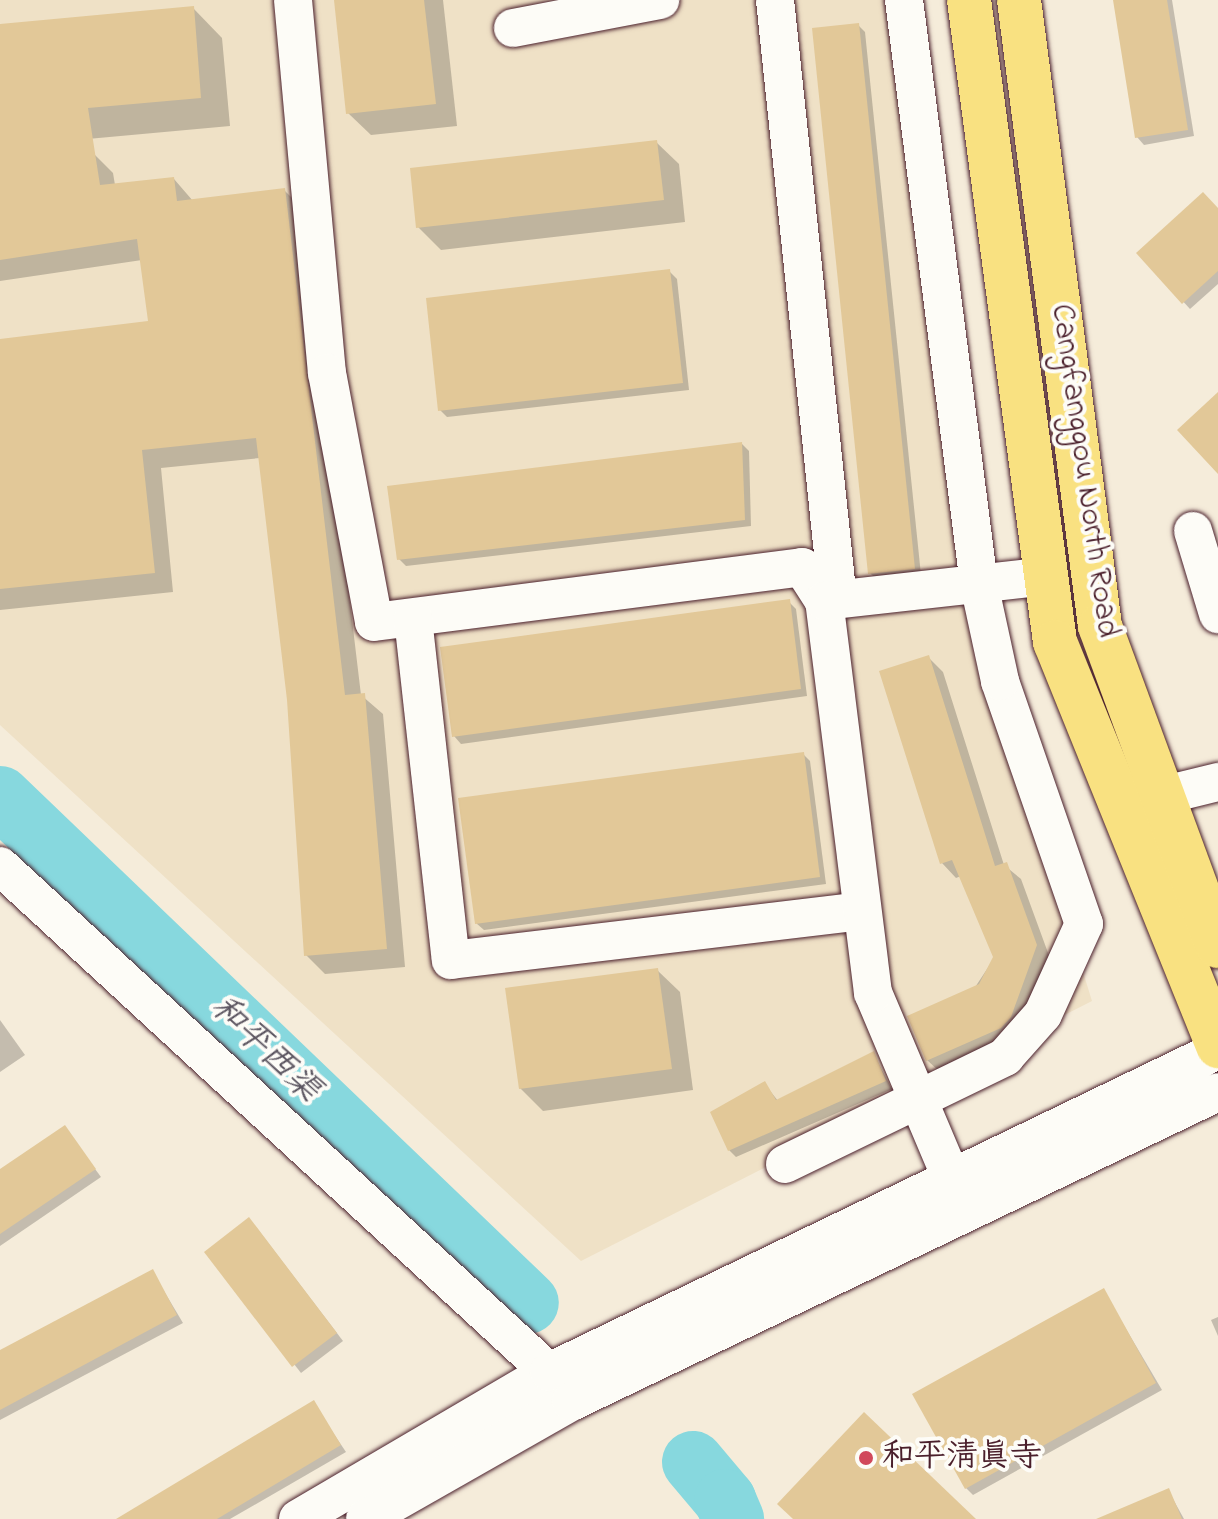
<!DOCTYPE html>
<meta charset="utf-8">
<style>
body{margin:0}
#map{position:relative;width:1218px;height:1519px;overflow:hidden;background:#f5ecda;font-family:"Indie Flower","LXGW WenKai TC",sans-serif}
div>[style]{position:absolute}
.built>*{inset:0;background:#efe1c6}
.shadow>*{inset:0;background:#0003}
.river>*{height:62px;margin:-31px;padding:0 31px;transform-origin:31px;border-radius:31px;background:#87d8de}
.building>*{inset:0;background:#e2c898}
.roads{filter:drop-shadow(0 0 2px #4a1f2b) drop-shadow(0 0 2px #4a1f2b)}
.minor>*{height:38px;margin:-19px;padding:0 19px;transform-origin:19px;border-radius:19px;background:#fdfcf7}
.major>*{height:44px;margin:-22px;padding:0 22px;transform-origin:22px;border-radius:22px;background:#f9e181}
.dots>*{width:22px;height:22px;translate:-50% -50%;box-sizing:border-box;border:4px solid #fdfcf7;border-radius:50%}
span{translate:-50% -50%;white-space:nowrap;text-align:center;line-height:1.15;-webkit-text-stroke:8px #fdfcf7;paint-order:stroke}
.street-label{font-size:32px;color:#4a1f2b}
.poi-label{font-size:32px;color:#4a1f2b}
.left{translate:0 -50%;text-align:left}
.water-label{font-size:34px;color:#5c5661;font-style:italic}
</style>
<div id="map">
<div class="built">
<div style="clip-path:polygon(0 0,918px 0,979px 637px,1092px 1001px,581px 1261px,0 725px)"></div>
</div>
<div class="shadow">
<div style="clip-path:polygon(336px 0,443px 0,457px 126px,371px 135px,348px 113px)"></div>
<div style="clip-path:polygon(1115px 0,1172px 0,1194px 136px,1144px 145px,1137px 137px)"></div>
<div style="clip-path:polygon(193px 8px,222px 38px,230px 126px,0 147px,0 26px)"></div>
<div style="clip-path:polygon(858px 25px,865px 32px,921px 575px,877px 580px,870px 573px)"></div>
<div style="clip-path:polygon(656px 142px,679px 164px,685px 222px,441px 250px,418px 227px)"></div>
<div style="clip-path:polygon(94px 154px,113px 173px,115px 185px,174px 179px,193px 201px,284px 190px,303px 209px,361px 695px,383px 714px,405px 967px,325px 974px,306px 955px,289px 700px,260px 458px,161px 468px,173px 592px,0 610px,0 341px,150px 323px,142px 260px,0 281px,0 168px)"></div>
<div style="clip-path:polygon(1218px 210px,1218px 284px,1190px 309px,1139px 253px)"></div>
<div style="clip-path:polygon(670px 272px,677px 279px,689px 390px,447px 417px,440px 410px)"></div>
<div style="clip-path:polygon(742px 444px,749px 451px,751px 526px,406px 566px,399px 559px)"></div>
<div style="clip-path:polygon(789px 602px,796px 609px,807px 696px,461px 744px,454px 736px)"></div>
<div style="clip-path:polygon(928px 657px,943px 672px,1004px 865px,1021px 879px,1051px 961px,1026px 1032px,942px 1074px,927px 1060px,995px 957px,961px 876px,956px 878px,942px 863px)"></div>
<div style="clip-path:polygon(803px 754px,810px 761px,826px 884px,484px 930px,476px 923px)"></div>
<div style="clip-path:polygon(657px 970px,680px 992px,693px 1090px,543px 1111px,520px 1088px)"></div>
<div style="clip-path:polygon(0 1020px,25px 1055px,0 1072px)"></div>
<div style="clip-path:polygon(873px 1053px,892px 1089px,736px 1157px,729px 1150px,764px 1083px,778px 1101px)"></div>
<div style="clip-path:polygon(65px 1128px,101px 1177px,0 1246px,0 1172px)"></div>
<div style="clip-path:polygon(256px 1227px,343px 1341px,301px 1373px,207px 1252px)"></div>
<div style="clip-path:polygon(152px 1271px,183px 1323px,0 1420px,0 1352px)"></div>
<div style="clip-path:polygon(1103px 1290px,1162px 1390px,973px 1495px,966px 1488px)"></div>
<div style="clip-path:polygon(1218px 1317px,1218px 1336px,1211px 1320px)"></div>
<div style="clip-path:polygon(313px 1403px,346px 1452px,230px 1519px,118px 1519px)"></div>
<div style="clip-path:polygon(1168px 1490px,1184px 1519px,1122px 1519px)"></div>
</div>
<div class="river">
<div style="left:0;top:797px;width:731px;rotate:43.78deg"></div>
<div style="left:693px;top:1462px;width:50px;rotate:49.9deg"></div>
<div style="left:725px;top:1500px;width:21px;rotate:67deg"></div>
</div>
<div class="building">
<div style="clip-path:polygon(334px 0,424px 0,436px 104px,346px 114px)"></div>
<div style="clip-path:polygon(1113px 0,1167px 0,1188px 130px,1135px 138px)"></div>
<div style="clip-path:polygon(194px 6px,201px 98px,88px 108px,100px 185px,174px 177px,177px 201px,285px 188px,345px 695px,365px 693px,387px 949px,304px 956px,287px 700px,256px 438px,142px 450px,155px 573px,0 589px,0 339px,148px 321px,137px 239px,0 260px,0 24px)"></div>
<div style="clip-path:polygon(859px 23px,915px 569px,868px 574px,812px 28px)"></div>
<div style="clip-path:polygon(657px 140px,664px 200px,416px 228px,410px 168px)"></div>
<div style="clip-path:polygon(1203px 192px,1218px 208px,1218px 271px,1182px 304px,1136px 253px)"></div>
<div style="clip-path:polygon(670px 269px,683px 383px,438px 411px,426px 298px)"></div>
<div style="clip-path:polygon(1218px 392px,1218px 474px,1177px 430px)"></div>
<div style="clip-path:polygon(742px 442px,745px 520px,397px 560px,387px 486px)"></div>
<div style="clip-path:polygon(790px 599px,801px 689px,452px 737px,440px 647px)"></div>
<div style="clip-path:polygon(929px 655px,995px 866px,1007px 862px,1037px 945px,1011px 1017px,1001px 1028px,926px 1061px,907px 1016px,979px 984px,993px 957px,952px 860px,940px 864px,879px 671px)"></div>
<div style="clip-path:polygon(804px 752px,820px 877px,475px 924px,458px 798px)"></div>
<div style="clip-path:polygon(658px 968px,672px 1069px,519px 1089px,505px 988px)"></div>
<div style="clip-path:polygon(874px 1051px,886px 1081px,728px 1151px,710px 1112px,765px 1081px,776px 1100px)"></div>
<div style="clip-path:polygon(65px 1125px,96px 1169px,0 1234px,0 1169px)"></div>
<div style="clip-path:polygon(249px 1217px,337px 1333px,292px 1367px,204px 1252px)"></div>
<div style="clip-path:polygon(153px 1269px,177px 1315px,0 1410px,0 1350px)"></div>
<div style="clip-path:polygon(1104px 1288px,1156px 1383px,965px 1489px,912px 1394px)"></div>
<div style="clip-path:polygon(314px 1400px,341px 1445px,217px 1519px,116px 1519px)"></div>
<div style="clip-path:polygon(864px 1412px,976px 1519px,793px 1519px,777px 1504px)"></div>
<div style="clip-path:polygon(1169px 1488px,1182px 1519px,1096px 1519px)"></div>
</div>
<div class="roads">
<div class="minor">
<div style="left:293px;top:0;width:375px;rotate:84.8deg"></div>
<div style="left:327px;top:373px;width:253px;rotate:79.3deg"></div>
<div style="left:374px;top:622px;width:432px;rotate:-7.3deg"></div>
<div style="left:802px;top:567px;width:40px;rotate:57.1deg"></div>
<div style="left:775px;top:0;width:603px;rotate:84.01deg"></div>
<div style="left:513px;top:28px;width:150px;rotate:-10.8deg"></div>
<div style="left:1193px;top:531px;width:87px;rotate:73.2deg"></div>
<div style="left:413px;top:618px;width:344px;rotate:83.7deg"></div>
<div style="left:451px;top:960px;width:411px;rotate:-6.8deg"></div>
<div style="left:1161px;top:796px;width:59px;rotate:-13.8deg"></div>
<div style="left:0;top:866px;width:747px;rotate:42.67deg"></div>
<div style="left:549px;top:1372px;width:23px;rotate:56deg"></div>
<div style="left:785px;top:1164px;width:245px;rotate:-25.9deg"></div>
<div style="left:1005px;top:1057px;width:57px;rotate:-48.5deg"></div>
<div style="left:1043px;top:1014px;width:99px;rotate:-65.5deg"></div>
<div style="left:1084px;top:924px;width:257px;rotate:-109.1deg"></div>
<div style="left:1000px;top:681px;width:99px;rotate:-102.2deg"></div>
<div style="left:979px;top:584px;width:589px;rotate:-97.32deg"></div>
<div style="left:950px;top:1175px;width:198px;rotate:-112.9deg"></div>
<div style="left:873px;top:993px;width:395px;rotate:-97.1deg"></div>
<div style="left:824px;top:601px;width:223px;rotate:-6.4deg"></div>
<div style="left:298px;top:1519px;width:291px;rotate:-30.4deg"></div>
<div style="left:549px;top:1372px;width:742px;rotate:-25.7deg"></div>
<div style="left:365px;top:1519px;width:237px;rotate:-29.6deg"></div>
<div style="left:571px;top:1402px;width:717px;rotate:-25.6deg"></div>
</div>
<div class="major">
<div style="left:969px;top:0;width:648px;rotate:82.37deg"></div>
<div style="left:1055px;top:642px;width:436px;rotate:68deg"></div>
<div style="left:1019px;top:0;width:631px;rotate:82.63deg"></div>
<div style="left:1100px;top:626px;width:341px;rotate:69.8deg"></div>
</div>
</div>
<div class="dots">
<div style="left:866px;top:1458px;background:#d1495b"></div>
</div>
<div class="street-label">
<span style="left:1083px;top:471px;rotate:82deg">Cangfanggou North Road</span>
</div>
<div class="poi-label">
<span class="left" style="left:882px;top:1458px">和平清真寺</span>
</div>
<div class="water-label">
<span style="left:264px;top:1050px;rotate:44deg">和平西渠</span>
</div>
</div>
